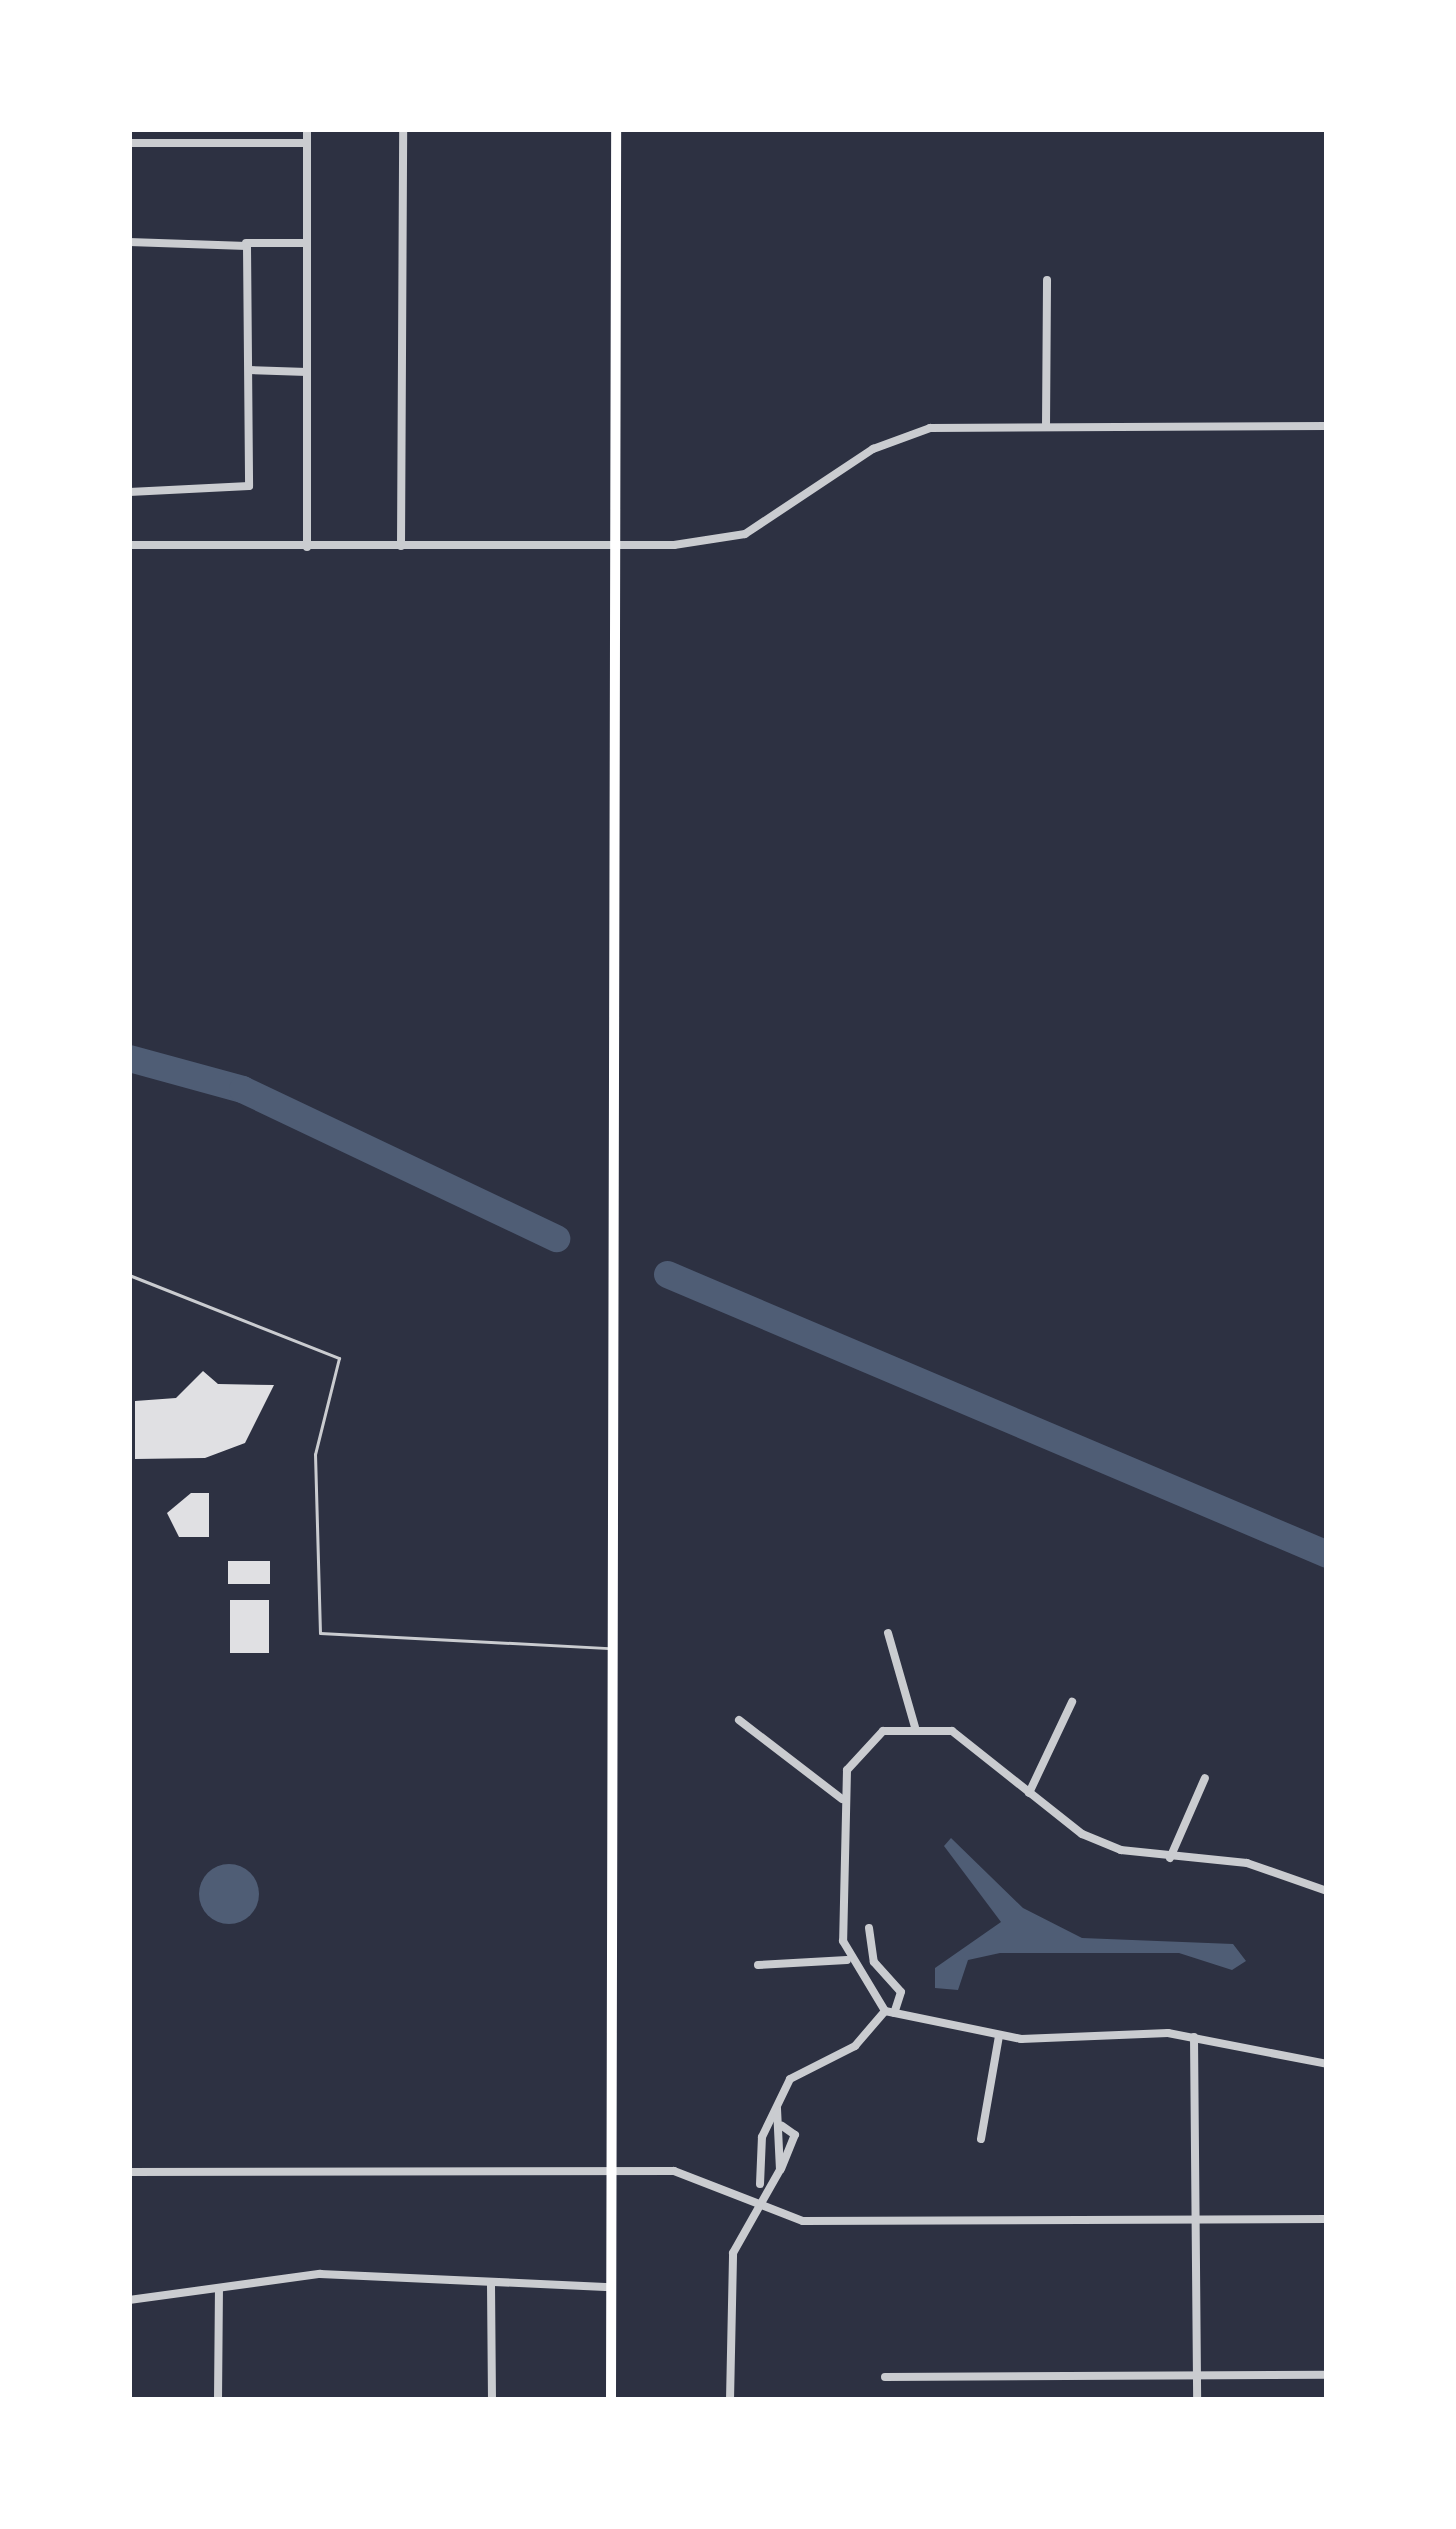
<!DOCTYPE html>
<style>
body{margin:0}
#map{position:relative;width:1456px;height:2529px;overflow:hidden;background:#2d3142;font-family:"Fira Sans",sans-serif}
div>[style]{position:absolute}
.water>*{inset:0;background:#4f5d75}
.round{border-radius:50%}
.river>*{height:27px;margin:-13.5px;padding:0 13.5px;transform-origin:13.5px;border-radius:13.5px;background:#4f5d75}
.building>*{inset:0;background:#e0e0e3}
.service>*{height:3px;margin:-1.5px;padding:0 1.5px;transform-origin:1.5px;border-radius:1.5px;background:#caccd0}
.minor>*{height:8px;margin:-4px;padding:0 4px;transform-origin:4px;border-radius:4px;background:#caccd0}
.secondary>*{height:10px;margin:-5px;padding:0 5px;transform-origin:5px;border-radius:5px;background:#fff}
span{translate:-50% -50%;white-space:nowrap;text-align:center;line-height:1.15;-webkit-text-stroke:9px #fff;paint-order:stroke}
.frame{position:absolute;inset:0;border:132px solid #fff;pointer-events:none}
</style>
<div id="map">
<div class="water">
<div style="clip-path:polygon(951px 1838px,1023px 1908px,1082px 1938px,1233px 1944px,1246px 1961px,1232px 1970px,1179px 1953px,1000px 1953px,968px 1960px,958px 1990px,935px 1988px,935px 1968px,1001px 1922px,944px 1846px)"></div>
<div class="round" style="left:199px;top:1864px;width:60px;height:60px"></div>
</div>
<div class="river">
<div style="left:129px;top:1058px;width:117px;rotate:15.3deg"></div>
<div style="left:242px;top:1089px;width:348px;rotate:25.4deg"></div>
<div style="left:667px;top:1274px;width:717px;rotate:22.99deg"></div>
</div>
<div class="building">
<div style="clip-path:polygon(203px 1371px,218px 1384px,274px 1385px,245px 1443px,205px 1458px,135px 1459px,135px 1401px,176px 1398px)"></div>
<div style="clip-path:polygon(191px 1493px,209px 1493px,209px 1537px,179px 1537px,167px 1513px)"></div>
<div style="clip-path:polygon(228px 1561px,270px 1561px,270px 1584px,228px 1584px)"></div>
<div style="clip-path:polygon(230px 1600px,269px 1600px,269px 1653px,230px 1653px)"></div>
</div>
<div class="service">
<div style="left:129px;top:1275px;width:226px;rotate:21.6deg"></div>
<div style="left:339px;top:1358px;width:99px;rotate:104deg"></div>
<div style="left:315px;top:1454px;width:179px;rotate:88.4deg"></div>
<div style="left:320px;top:1633px;width:289px;rotate:3deg"></div>
</div>
<div class="minor">
<div style="left:307px;top:129px;width:418px;rotate:90deg"></div>
<div style="left:129px;top:143px;width:178px"></div>
<div style="left:129px;top:242px;width:118px;rotate:1.9deg"></div>
<div style="left:247px;top:246px;width:240px;rotate:89.5deg"></div>
<div style="left:249px;top:486px;width:120px;rotate:177.1deg"></div>
<div style="left:246px;top:243px;width:61px"></div>
<div style="left:249px;top:370px;width:58px;rotate:2deg"></div>
<div style="left:1046px;top:427px;width:147px;rotate:-89.6deg"></div>
<div style="left:129px;top:545px;width:545px"></div>
<div style="left:674px;top:545px;width:72px;rotate:-8.8deg"></div>
<div style="left:745px;top:534px;width:154px;rotate:-33.6deg"></div>
<div style="left:873px;top:449px;width:61px;rotate:-20.2deg"></div>
<div style="left:930px;top:428px;width:397px;rotate:-0.3deg"></div>
<div style="left:401px;top:546px;width:417px;rotate:-89.7deg"></div>
<div style="left:888px;top:1633px;width:98px;rotate:74deg"></div>
<div style="left:739px;top:1720px;width:130px;rotate:37.5deg"></div>
<div style="left:1029px;top:1793px;width:101px;rotate:-64.7deg"></div>
<div style="left:1170px;top:1858px;width:87px;rotate:-66.4deg"></div>
<div style="left:1327px;top:1891px;width:85px;rotate:-160.7deg"></div>
<div style="left:1247px;top:1863px;width:127px;rotate:-174.1deg"></div>
<div style="left:1121px;top:1850px;width:42px;rotate:-157.7deg"></div>
<div style="left:1082px;top:1834px;width:166px;rotate:-141.6deg"></div>
<div style="left:952px;top:1731px;width:69px;rotate:180deg"></div>
<div style="left:883px;top:1731px;width:53px;rotate:132.7deg"></div>
<div style="left:847px;top:1770px;width:171px;rotate:91.3deg"></div>
<div style="left:843px;top:1941px;width:82px;rotate:59deg"></div>
<div style="left:885px;top:2011px;width:139px;rotate:11.6deg"></div>
<div style="left:1021px;top:2039px;width:147px;rotate:-2.3deg"></div>
<div style="left:1168px;top:2033px;width:162px;rotate:11deg"></div>
<div style="left:869px;top:1928px;width:34px;rotate:82deg"></div>
<div style="left:874px;top:1962px;width:40px;rotate:48deg"></div>
<div style="left:901px;top:1992px;width:22px;rotate:108deg"></div>
<div style="left:758px;top:1965px;width:89px;rotate:-3.2deg"></div>
<div style="left:1194px;top:2037px;width:363px;rotate:89.5deg"></div>
<div style="left:981px;top:2139px;width:105px;rotate:-80.1deg"></div>
<div style="left:781px;top:2169px;width:37px;rotate:-68deg"></div>
<div style="left:795px;top:2135px;width:16px;rotate:-145deg"></div>
<div style="left:129px;top:2172px;width:545px;rotate:-0.11deg"></div>
<div style="left:674px;top:2171px;width:138px;rotate:21.2deg"></div>
<div style="left:803px;top:2221px;width:524px;rotate:-0.22deg"></div>
<div style="left:760px;top:2184px;width:47px;rotate:-87.6deg"></div>
<div style="left:762px;top:2137px;width:64px;rotate:-64.2deg"></div>
<div style="left:790px;top:2079px;width:73px;rotate:-26.9deg"></div>
<div style="left:855px;top:2046px;width:46px;rotate:-49.4deg"></div>
<div style="left:491px;top:2285px;width:115px;rotate:89.5deg"></div>
<div style="left:129px;top:2300px;width:193px;rotate:-7.8deg"></div>
<div style="left:320px;top:2274px;width:291px;rotate:2.6deg"></div>
<div style="left:885px;top:2377px;width:442px;rotate:-0.3deg"></div>
<div style="left:218px;top:2400px;width:112px;rotate:-89.5deg"></div>
<div style="left:730px;top:2400px;width:147px;rotate:-88.8deg"></div>
<div style="left:733px;top:2253px;width:95px;rotate:-60.5deg"></div>
<div style="left:780px;top:2170px;width:62px;rotate:-92.8deg"></div>
</div>
<div class="secondary">
<div style="left:611px;top:2400px;width:2271px;rotate:-89.87deg"></div>
</div>
<div class="frame"></div>
</div>
